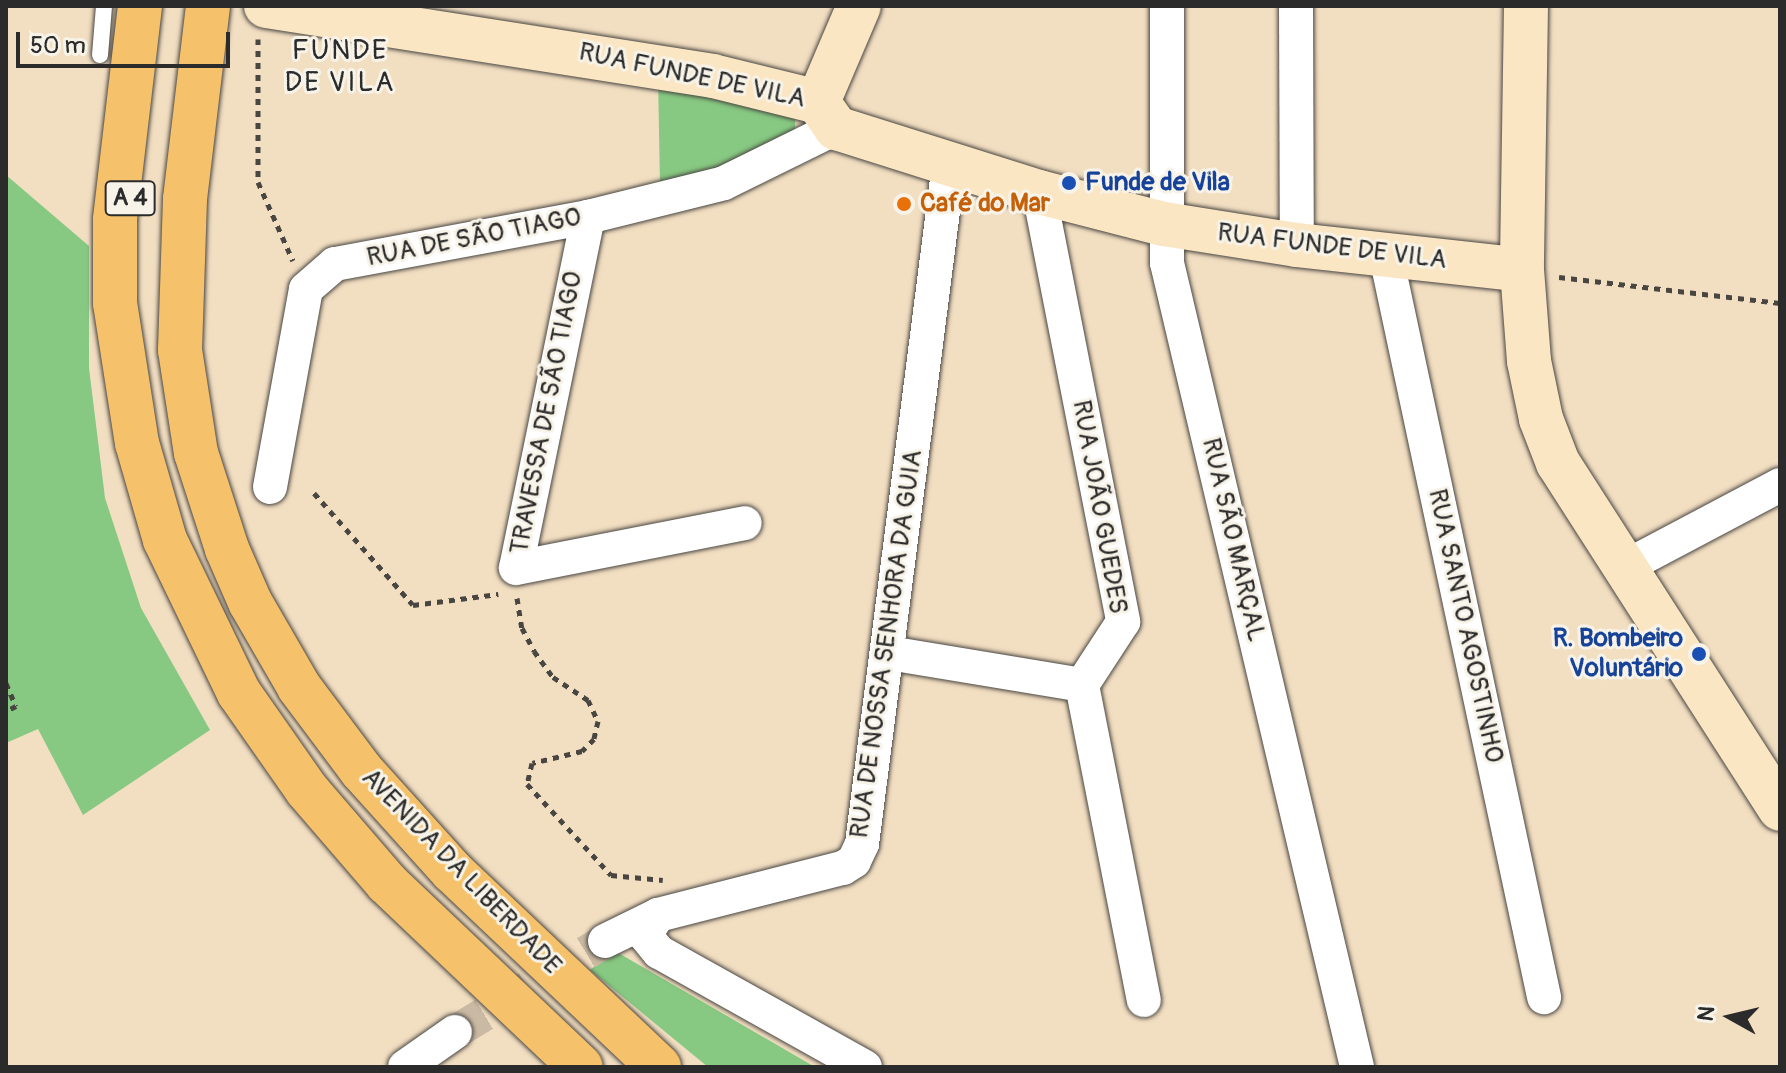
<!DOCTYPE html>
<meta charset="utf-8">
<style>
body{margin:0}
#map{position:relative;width:1786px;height:1073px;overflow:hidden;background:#f2dec1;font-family:Pangolin,sans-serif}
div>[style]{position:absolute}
.green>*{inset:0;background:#87c982}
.street-tunnel>*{height:34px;margin-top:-17px;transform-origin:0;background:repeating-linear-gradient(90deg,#cabaa3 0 34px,transparent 0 51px)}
.path>*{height:5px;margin-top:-2.5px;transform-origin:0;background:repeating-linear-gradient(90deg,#494642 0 6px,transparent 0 12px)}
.roads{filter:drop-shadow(0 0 2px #494642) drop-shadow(0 0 2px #494642)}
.lane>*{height:16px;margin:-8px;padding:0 8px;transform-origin:8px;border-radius:8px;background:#fff}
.street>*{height:34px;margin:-17px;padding:0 17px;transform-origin:17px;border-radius:17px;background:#fff}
.secondary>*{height:44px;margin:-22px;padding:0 22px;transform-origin:22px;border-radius:22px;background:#fbe6c4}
.highway>*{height:44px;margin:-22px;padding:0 22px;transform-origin:22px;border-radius:22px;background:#f6c16b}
.dots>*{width:22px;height:22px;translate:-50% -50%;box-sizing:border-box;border:4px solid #f7f3e8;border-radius:50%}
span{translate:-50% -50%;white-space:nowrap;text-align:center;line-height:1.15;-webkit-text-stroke:6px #f7f3e8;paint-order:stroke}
.shield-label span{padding:2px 6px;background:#f7f3e8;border:2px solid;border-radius:6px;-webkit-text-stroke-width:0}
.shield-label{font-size:24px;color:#2b2b2b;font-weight:700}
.street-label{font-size:26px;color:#2b2b2b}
.transit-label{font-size:26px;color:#164399;font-weight:700}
.left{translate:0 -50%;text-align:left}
.right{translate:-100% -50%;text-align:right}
.food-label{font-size:26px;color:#c56008;font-weight:700}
.neighbourhood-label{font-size:28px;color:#2b2b2b;letter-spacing:2px}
.frame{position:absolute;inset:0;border:8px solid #2b2b2b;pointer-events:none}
.north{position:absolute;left:1690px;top:977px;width:80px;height:80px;-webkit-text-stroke:6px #f7f3e8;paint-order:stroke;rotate:278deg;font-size:22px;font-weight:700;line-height:32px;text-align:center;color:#2b2b2b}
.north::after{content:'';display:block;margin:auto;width:28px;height:36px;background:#2b2b2b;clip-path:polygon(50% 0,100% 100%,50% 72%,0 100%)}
.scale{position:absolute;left:16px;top:32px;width:214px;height:36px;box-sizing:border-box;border:4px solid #2b2b2b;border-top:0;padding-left:10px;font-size:24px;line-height:28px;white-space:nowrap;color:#2b2b2b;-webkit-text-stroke:6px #f7f3e8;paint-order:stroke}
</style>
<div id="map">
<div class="green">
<div style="clip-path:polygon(658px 75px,795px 115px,795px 134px,705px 178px,660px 186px)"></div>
<div style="clip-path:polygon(6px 175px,89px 246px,89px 368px,105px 498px,141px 608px,210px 730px,83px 815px,38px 729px,6px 743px)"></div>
<div style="clip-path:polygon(615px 951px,815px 1067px,708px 1067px,590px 970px)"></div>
</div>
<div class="street-tunnel">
<div style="left:455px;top:1032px;width:175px;rotate:-31.2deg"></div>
</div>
<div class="path">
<div style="left:258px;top:39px;width:143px;rotate:90deg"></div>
<div style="left:258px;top:182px;width:86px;rotate:66.1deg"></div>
<div style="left:1559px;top:277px;width:223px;rotate:6.7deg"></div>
<div style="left:314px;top:493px;width:149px;rotate:48.5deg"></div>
<div style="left:413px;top:605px;width:86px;rotate:-7.4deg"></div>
<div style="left:517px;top:598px;width:30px;rotate:81deg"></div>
<div style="left:522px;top:628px;width:26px;rotate:62deg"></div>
<div style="left:534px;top:651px;width:32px;rotate:54deg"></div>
<div style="left:553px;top:677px;width:42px;rotate:33.3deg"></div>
<div style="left:588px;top:700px;width:23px;rotate:65deg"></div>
<div style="left:598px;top:721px;width:18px;rotate:103deg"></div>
<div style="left:594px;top:739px;width:17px;rotate:135deg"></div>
<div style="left:582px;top:751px;width:51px;rotate:166.5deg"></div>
<div style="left:532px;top:763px;width:22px;rotate:103deg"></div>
<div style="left:527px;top:784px;width:124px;rotate:47.3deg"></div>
<div style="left:611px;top:875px;width:52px;rotate:5.5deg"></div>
<div style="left:6px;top:683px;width:25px;rotate:67deg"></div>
<div style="left:16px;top:706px;width:11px;rotate:153deg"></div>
</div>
<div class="roads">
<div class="lane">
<div style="left:100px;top:55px;width:49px;rotate:-85.3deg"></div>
</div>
<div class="street">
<div style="left:1167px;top:6px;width:257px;rotate:90deg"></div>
<div style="left:1167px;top:263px;width:826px;rotate:76.7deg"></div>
<div style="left:1296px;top:6px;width:239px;rotate:89.8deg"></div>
<div style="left:1039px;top:192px;width:438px;rotate:78.9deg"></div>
<div style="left:1123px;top:622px;width:75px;rotate:123.1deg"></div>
<div style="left:1082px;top:685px;width:321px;rotate:78.9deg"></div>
<div style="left:588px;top:217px;width:358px;rotate:101.6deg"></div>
<div style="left:516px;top:568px;width:233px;rotate:-11.1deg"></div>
<div style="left:1386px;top:256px;width:758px;rotate:77.96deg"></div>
<div style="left:270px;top:487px;width:201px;rotate:-79.7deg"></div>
<div style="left:306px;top:289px;width:38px;rotate:-41deg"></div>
<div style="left:335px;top:264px;width:257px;rotate:-10.5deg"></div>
<div style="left:588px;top:217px;width:140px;rotate:-14deg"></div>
<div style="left:724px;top:183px;width:125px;rotate:-26.2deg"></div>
<div style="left:1625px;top:567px;width:175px;rotate:-27.9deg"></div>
<div style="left:889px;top:653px;width:196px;rotate:9.4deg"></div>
<div style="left:658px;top:915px;width:24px;rotate:123deg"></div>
<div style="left:645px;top:935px;width:22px;rotate:51deg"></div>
<div style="left:659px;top:952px;width:236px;rotate:29.2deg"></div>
<div style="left:605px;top:941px;width:59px;rotate:-26.1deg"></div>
<div style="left:658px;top:915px;width:191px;rotate:-14.3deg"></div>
<div style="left:843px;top:868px;width:13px;rotate:-32deg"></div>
<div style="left:854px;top:861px;width:19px;rotate:-65deg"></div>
<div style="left:862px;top:844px;width:686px;rotate:-82.71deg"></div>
<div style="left:405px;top:1067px;width:61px;rotate:-35deg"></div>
</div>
<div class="secondary">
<div style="left:266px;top:6px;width:452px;rotate:8.9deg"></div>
<div style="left:713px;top:76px;width:108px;rotate:13.9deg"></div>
<div style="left:818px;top:102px;width:32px;rotate:55deg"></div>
<div style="left:836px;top:128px;width:213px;rotate:17.5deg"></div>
<div style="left:1039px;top:192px;width:129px;rotate:14.4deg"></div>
<div style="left:1164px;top:224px;width:135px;rotate:9deg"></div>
<div style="left:1297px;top:245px;width:226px;rotate:6.3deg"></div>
<div style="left:1526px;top:6px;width:264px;rotate:90.9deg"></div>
<div style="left:1522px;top:270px;width:91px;rotate:85.6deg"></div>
<div style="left:1529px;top:361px;width:59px;rotate:78.3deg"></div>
<div style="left:1541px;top:419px;width:47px;rotate:68.9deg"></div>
<div style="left:1558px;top:463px;width:411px;rotate:57.3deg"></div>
<div style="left:818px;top:102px;width:104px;rotate:-66.9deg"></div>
</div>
<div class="highway">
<div style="left:140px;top:6px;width:215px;rotate:96.7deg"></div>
<div style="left:115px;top:220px;width:83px;rotate:90deg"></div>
<div style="left:115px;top:303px;width:142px;rotate:81.1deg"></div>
<div style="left:137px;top:443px;width:101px;rotate:73.9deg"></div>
<div style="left:165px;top:540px;width:170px;rotate:64.2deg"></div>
<div style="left:239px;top:693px;width:118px;rotate:55deg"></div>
<div style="left:307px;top:790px;width:123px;rotate:49.3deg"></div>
<div style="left:387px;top:883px;width:267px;rotate:43.5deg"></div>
<div style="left:208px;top:6px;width:194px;rotate:96.8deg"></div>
<div style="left:185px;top:199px;width:151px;rotate:91.9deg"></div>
<div style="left:180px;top:350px;width:104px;rotate:81.2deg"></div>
<div style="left:196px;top:453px;width:101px;rotate:72.1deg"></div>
<div style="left:227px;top:549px;width:58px;rotate:66.5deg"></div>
<div style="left:250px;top:602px;width:98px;rotate:60deg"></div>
<div style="left:299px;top:687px;width:104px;rotate:53.2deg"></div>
<div style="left:361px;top:770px;width:136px;rotate:48deg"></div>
<div style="left:452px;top:871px;width:285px;rotate:43.4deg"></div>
</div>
</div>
<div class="dots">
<div style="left:1069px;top:183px;background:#1a4fb4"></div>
<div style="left:904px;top:204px;background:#e8710a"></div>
<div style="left:1699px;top:654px;background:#1a4fb4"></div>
</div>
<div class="shield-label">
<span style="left:130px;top:198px">A 4</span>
</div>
<div class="street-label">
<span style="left:692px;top:76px;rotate:12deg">RUA FUNDE DE VILA</span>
<span style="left:474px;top:238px;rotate:-11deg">RUA DE SÃO TIAGO</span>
<span style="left:1332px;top:247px;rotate:7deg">RUA FUNDE DE VILA</span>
<span style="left:547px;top:413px;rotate:-79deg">TRAVESSA DE SÃO TIAGO</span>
<span style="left:1099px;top:507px;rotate:80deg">RUA JOÃO GUEDES</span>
<span style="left:1233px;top:540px;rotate:77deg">RUA SÃO MARÇAL</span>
<span style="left:1465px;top:626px;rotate:78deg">RUA SANTO AGOSTINHO</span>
<span style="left:887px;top:644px;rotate:-82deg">RUA DE NOSSA SENHORA DA GUIA</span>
<span style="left:461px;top:872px;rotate:46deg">AVENIDA DA LIBERDADE</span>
</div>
<div class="transit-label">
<span class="left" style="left:1085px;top:183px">Funde de Vila</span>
<span class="right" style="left:1683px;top:654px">R. Bombeiro<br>Voluntário</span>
</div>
<div class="food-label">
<span class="left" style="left:920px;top:204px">Café do Mar</span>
</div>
<div class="neighbourhood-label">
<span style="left:340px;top:67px">FUNDE<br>DE VILA</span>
</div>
<div class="frame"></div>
<div class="north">N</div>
<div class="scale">50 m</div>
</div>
